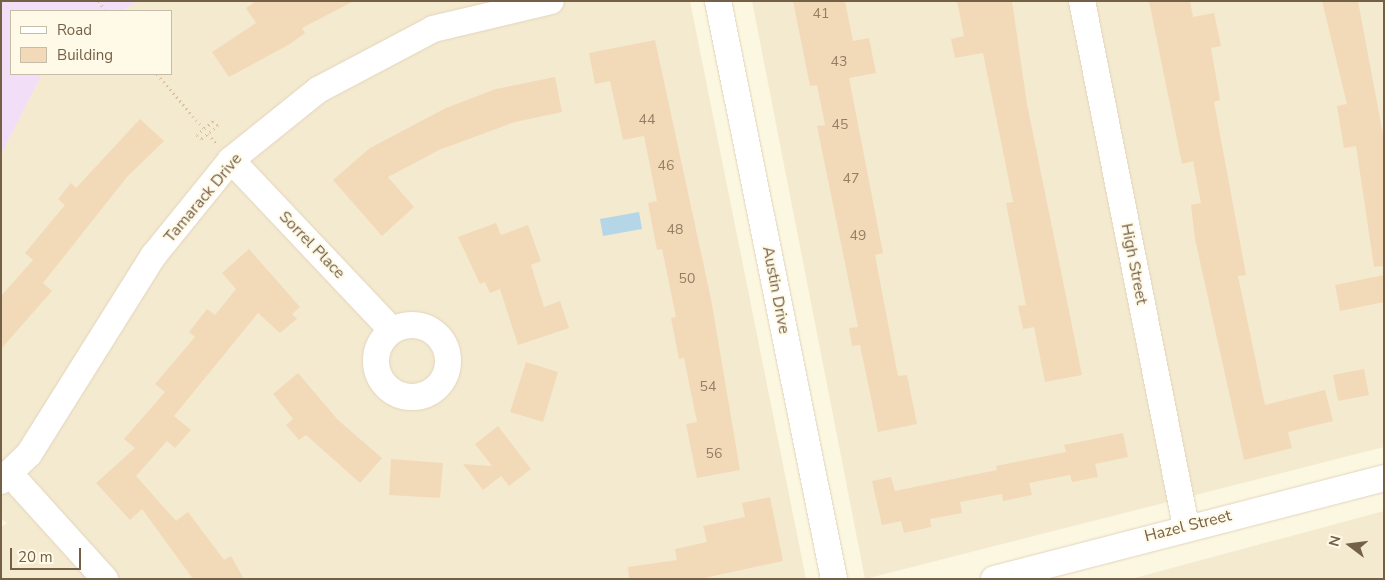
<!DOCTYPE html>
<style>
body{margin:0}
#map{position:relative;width:1385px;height:580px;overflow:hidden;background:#fcf7e1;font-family:"Nunito Sans",sans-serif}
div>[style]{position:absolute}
.residential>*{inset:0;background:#f4eacf}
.education>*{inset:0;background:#f3def8}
.water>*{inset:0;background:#b5d6e6}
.building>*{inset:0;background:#f2dab8}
.path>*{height:3px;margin-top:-1.5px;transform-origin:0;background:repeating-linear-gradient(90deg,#d7bd9b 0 1px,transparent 0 5px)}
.roads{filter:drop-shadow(0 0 1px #e1d4bd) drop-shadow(0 0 1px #e1d4bd)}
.minor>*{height:26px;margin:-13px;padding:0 13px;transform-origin:13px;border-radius:13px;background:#fff}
.minor>.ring{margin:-13px;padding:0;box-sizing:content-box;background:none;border:26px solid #fff;border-radius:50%}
span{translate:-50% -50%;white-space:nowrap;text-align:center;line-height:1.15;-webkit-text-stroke:4px #fffae7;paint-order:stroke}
.number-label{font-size:14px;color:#947e63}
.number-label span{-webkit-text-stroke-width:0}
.street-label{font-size:16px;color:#745f47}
.frame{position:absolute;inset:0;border:2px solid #745f47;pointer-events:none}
.legend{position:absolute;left:10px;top:10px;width:162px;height:65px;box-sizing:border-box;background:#fffae7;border:1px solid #c7bca7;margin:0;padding:6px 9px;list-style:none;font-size:15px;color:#745f47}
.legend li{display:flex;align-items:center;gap:10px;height:25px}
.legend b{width:25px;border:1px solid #c7bca7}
.north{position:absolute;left:1325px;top:520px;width:50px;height:50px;-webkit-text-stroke:4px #fffae7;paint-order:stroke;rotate:285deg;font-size:14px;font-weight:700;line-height:20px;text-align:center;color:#745f47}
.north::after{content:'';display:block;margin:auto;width:18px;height:22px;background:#745f47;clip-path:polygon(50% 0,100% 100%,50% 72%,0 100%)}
.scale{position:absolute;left:10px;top:548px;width:71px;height:22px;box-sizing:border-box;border:2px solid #745f47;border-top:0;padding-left:6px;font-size:15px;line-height:18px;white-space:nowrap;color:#745f47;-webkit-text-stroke:4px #fffae7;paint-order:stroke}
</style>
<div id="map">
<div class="residential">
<div style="clip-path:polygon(137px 1px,690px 1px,806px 579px,1px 579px,1px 527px,7px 523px,1px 519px,1px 155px,42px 74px,171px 74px,171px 11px,123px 11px)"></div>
<div style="clip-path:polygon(752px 1px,1384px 1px,1384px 447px,865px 579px)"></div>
<div style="clip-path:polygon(1384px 511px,1384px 579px,1131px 579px)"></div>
</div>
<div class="education">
<div style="clip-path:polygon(1px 1px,137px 1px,123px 11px,11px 11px,11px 74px,42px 74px,1px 155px)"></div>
</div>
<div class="water">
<div style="clip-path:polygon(639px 212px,642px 229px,603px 236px,600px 219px)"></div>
</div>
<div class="building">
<div style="clip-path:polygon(256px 1px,354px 1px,302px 28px,305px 33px,290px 44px,229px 77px,212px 52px,256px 23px,246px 8px)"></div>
<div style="clip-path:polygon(793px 1px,845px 1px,853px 41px,869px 38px,876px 73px,849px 78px,883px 253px,875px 255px,898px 376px,907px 375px,917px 424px,878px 432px,860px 345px,852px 346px,849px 328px,858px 327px,817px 126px,825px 125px,817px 85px,810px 86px)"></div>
<div style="clip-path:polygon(957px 1px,1012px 1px,1027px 104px,1082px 375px,1045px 382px,1034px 327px,1023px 329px,1018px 306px,1026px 305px,1006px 203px,1013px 202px,1005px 161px,983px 53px,955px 58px,951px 39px,964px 36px)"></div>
<div style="clip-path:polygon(1149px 1px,1190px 1px,1193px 17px,1214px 13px,1221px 46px,1211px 48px,1220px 100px,1214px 102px,1246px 275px,1238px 276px,1265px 405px,1325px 390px,1333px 421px,1288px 432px,1292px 448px,1244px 460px,1195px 239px,1191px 205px,1201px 203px,1193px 161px,1182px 164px)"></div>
<div style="clip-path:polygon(1322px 1px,1358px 1px,1384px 140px,1384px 266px,1374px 267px,1356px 146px,1344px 148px,1337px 106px,1347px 104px)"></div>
<div style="clip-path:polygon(655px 40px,711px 299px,740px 470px,697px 478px,686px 424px,697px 422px,684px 358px,679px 359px,671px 318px,676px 317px,662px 249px,657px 250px,648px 203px,657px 201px,644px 136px,623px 140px,610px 81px,595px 84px,589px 53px)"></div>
<div style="clip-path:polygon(555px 77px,562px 112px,515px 122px,439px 150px,388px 177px,414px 207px,382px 236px,333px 180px,370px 148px,446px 108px,496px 89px)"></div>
<div style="clip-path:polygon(140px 119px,164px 141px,127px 177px,43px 283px,52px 291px,1px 349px,1px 296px,33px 260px,25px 253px,65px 205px,58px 199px,71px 183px,76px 188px)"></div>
<div style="clip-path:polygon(496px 223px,501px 235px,528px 225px,541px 261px,531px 265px,544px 307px,560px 301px,569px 328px,518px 345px,500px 289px,490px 293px,485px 282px,480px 284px,458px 237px)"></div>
<div style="clip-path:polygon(249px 249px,300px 307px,292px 314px,297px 319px,280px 333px,258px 313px,174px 416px,191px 430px,175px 448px,167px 441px,136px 476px,176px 521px,188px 512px,224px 560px,231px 556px,244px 579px,193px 579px,142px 509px,130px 520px,96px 483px,135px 448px,124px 439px,165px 392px,155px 384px,195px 337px,189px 332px,207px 309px,215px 315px,236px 289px,222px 273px)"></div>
<div style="clip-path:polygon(1384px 275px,1384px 302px,1340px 311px,1335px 285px)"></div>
<div style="clip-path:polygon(526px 362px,558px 372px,543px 422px,510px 412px)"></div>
<div style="clip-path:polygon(1364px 369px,1369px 395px,1338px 401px,1333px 375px)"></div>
<div style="clip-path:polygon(298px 373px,338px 420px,382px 458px,360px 483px,306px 435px,299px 440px,286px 425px,293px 419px,273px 394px)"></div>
<div style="clip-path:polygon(498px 426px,531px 469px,509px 486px,501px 476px,483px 490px,463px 464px,492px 466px,475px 444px)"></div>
<div style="clip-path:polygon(1123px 433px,1128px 457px,1095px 464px,1098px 477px,1072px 482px,1070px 475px,1029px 483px,1032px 495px,1003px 501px,1002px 494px,960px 502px,962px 513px,930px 519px,931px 527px,904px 533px,901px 521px,882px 525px,872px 481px,891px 477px,895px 491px,997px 470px,996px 466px,1066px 452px,1064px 445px)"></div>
<div style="clip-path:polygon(391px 459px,443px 463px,440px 498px,389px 495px)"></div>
<div style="clip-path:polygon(770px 497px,783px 561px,700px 579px,629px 579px,628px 567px,677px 560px,675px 549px,707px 542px,703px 526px,745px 517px,742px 503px)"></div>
</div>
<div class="path">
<div style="left:99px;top:1px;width:12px;rotate:59deg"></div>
<div style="left:157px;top:74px;width:72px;rotate:49.5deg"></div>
<div style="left:213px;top:121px;width:6px;rotate:39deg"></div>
<div style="left:218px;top:125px;width:22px;rotate:141deg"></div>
<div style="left:201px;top:139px;width:6px;rotate:-135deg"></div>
<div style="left:197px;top:135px;width:21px;rotate:-41deg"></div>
<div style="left:208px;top:134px;width:12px;rotate:48deg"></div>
</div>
<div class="roads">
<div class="minor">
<div style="left:718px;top:1px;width:590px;rotate:78.65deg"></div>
<div style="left:1082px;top:1px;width:535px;rotate:78.8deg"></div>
<div style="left:231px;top:160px;width:234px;rotate:46.6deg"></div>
<div class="ring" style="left:376px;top:325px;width:46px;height:46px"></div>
<div style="left:10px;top:474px;width:142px;rotate:47.9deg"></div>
<div style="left:1px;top:481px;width:39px;rotate:-44deg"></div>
<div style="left:29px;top:454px;width:235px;rotate:-57.9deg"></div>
<div style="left:154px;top:255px;width:122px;rotate:-51deg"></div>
<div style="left:231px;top:160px;width:112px;rotate:-38.8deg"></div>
<div style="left:318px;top:90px;width:130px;rotate:-27.9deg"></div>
<div style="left:433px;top:29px;width:121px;rotate:-13.3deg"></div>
<div style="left:994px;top:579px;width:403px;rotate:-14.5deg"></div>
</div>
</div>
<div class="number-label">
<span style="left:821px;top:14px">41</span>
<span style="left:839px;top:62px">43</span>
<span style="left:647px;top:120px">44</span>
<span style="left:840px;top:125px">45</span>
<span style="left:666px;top:166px">46</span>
<span style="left:851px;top:179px">47</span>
<span style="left:675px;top:230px">48</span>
<span style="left:858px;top:236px">49</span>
<span style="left:687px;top:279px">50</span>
<span style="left:708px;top:387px">54</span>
<span style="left:714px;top:454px">56</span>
</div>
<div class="street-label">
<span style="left:203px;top:198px;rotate:-50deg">Tamarack Drive</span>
<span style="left:312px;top:245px;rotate:46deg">Sorrel Place</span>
<span style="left:1134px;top:264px;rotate:79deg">High Street</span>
<span style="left:776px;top:290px;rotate:79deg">Austin Drive</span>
<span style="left:1188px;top:526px;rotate:-14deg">Hazel Street</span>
</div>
<div class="frame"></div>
<ul class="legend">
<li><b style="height:6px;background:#fff"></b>Road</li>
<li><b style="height:14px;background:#f2dab8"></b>Building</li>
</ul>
<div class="north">N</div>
<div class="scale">20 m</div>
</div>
